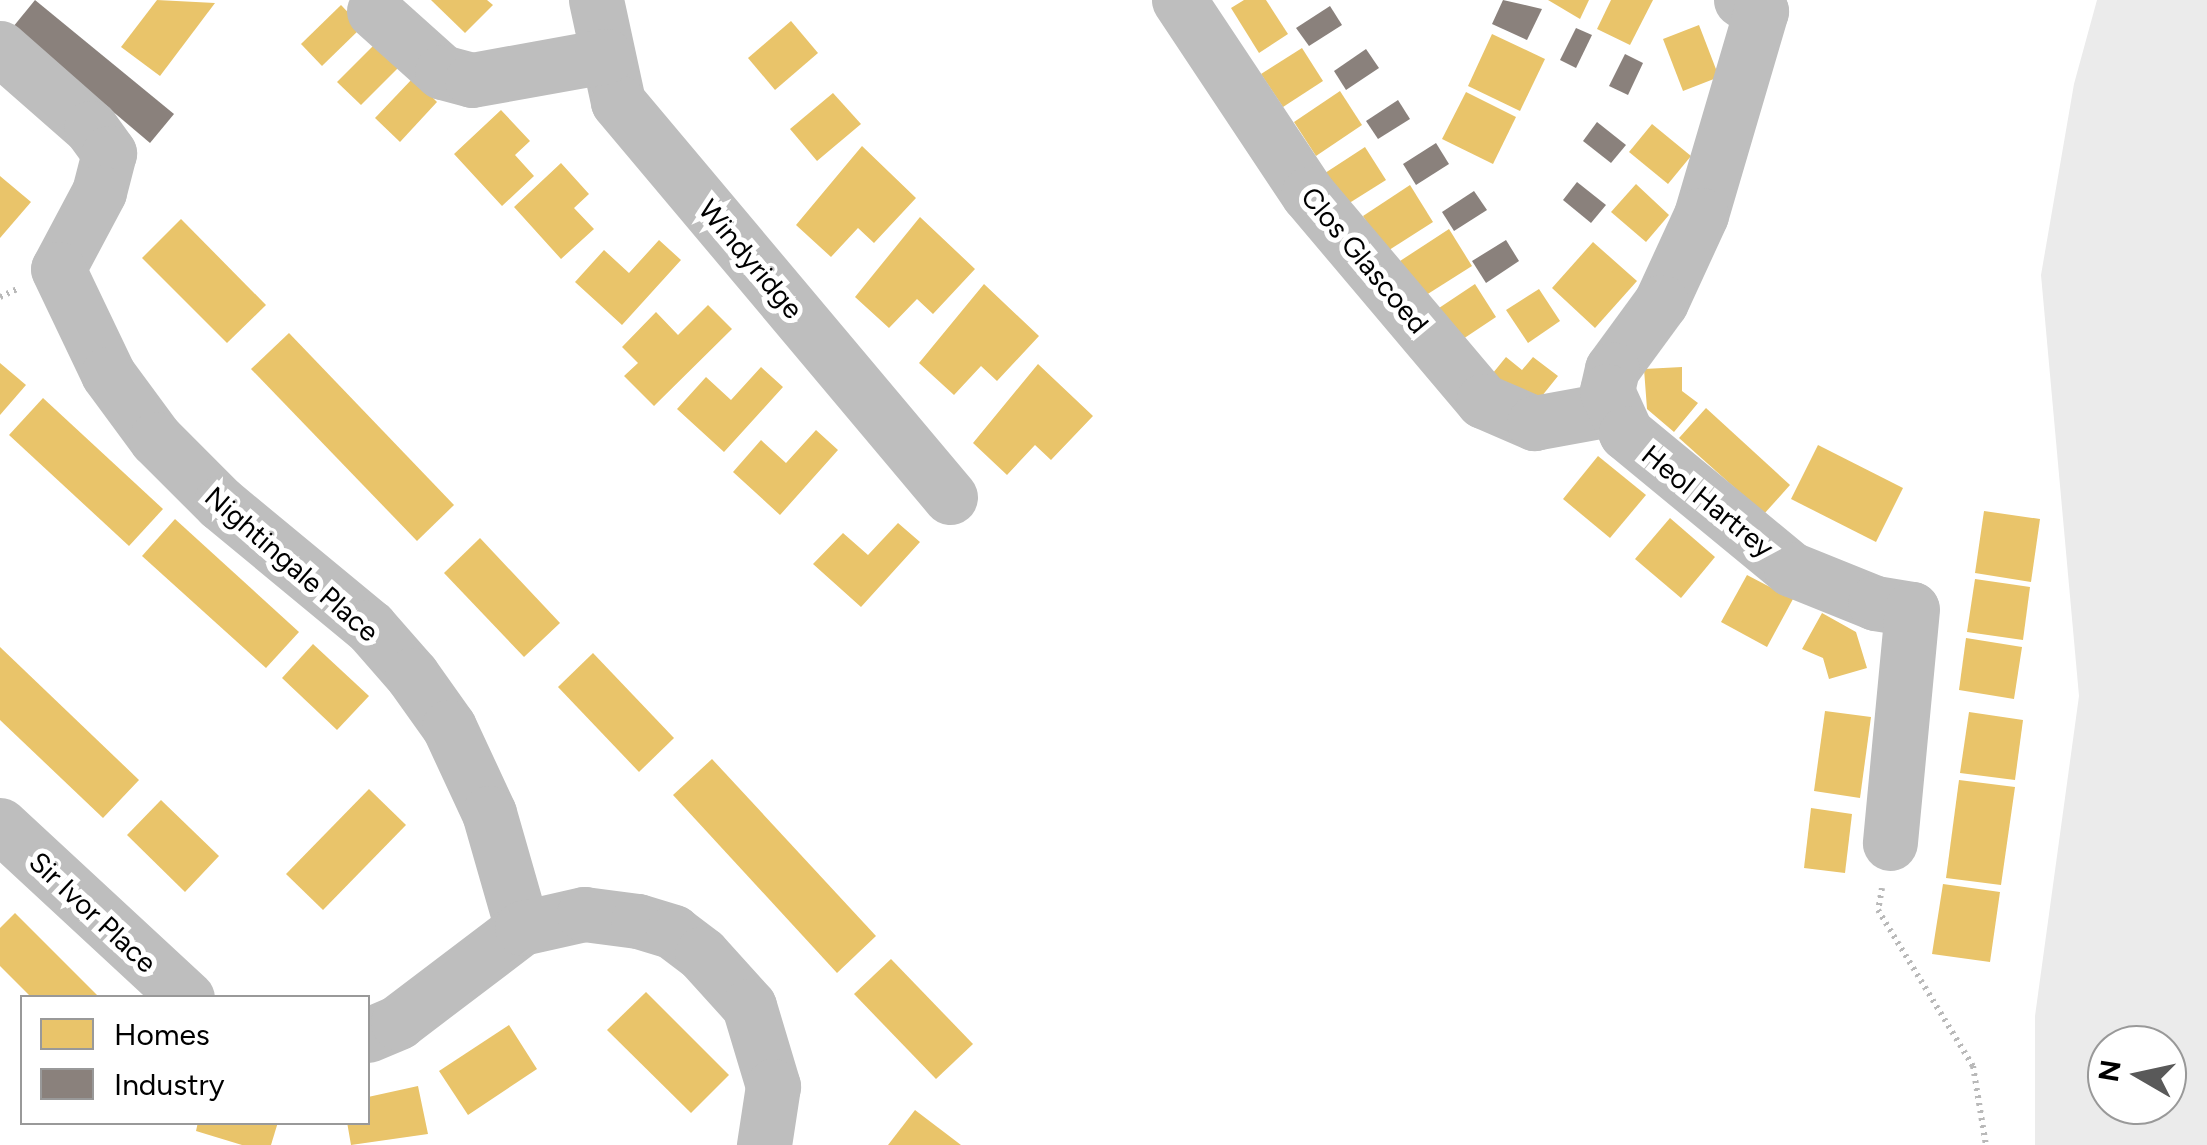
<!DOCTYPE html>
<style>
body{margin:0}
#map{position:relative;width:2207px;height:1145px;overflow:hidden;background:#fff;font-family:Figtree,sans-serif}
div>[style]{position:absolute}
.green>*{inset:0;background:#ebebeb}
.homes>*{inset:0;background:#e9c46a}
.industry>*{inset:0;background:#8a817c}
.path>*{height:6px;margin-top:-3px;transform-origin:0;background:repeating-linear-gradient(90deg,#b9b9b9 0 2.5px,transparent 0 7.5px)}
.minor>*{height:55px;margin:-27.5px;padding:0 27.5px;transform-origin:27.5px;border-radius:27.5px;background:#bebebe}
span{translate:-50% -50%;white-space:nowrap;text-align:center;line-height:1.15;-webkit-text-stroke:10px #fff;paint-order:stroke}
.street-label{font-size:28px;color:#000}
.legend{position:absolute;left:20px;top:995px;width:350px;height:130px;box-sizing:border-box;background:#fff;border:2px solid #999;margin:0;padding:12px 18px;list-style:none;font-size:30px;color:#000}
.legend li{display:flex;align-items:center;gap:20px;height:50px}
.legend b{width:50px;border:2px solid #999}
.north{position:absolute;left:2087px;top:1025px;width:100px;height:100px;box-sizing:border-box;background:#fff;border:2px solid #999;border-radius:50%;rotate:279deg;font-size:28px;font-weight:700;line-height:40px;text-align:center;color:#000}
.north::after{content:'';display:block;margin:auto;width:35px;height:45px;background:#595959;clip-path:polygon(50% 0,100% 100%,50% 72%,0 100%)}
</style>
<div id="map">
<div class="green">
<div style="clip-path:polygon(evenodd,2097px 0,2207px 0,2207px 1145px,2035px 1145px,2035px 1016px,2079px 696px,2041px 275px,2074px 84px,2097px 0,2107px 1045px,2167px 1045px,2167px 1105px,2107px 1105px,2107px 1045px)"></div>
</div>
<div class="homes">
<div style="clip-path:polygon(157px 0,215px 3px,160px 76px,121px 47px)"></div>
<div style="clip-path:polygon(431px 0,487px 0,493px 5px,465px 33px)"></div>
<div style="clip-path:polygon(1244px 0,1266px 0,1288px 34px,1259px 53px,1231px 8px)"></div>
<div style="clip-path:polygon(1548px 0,1589px 0,1580px 19px)"></div>
<div style="clip-path:polygon(1611px 0,1653px 0,1630px 45px,1597px 29px)"></div>
<div style="clip-path:polygon(341px 5px,362px 27px,322px 66px,301px 44px)"></div>
<div style="clip-path:polygon(791px 21px,818px 53px,775px 90px,748px 58px)"></div>
<div style="clip-path:polygon(1699px 25px,1719px 77px,1683px 91px,1663px 39px)"></div>
<div style="clip-path:polygon(1492px 34px,1545px 59px,1520px 111px,1468px 86px)"></div>
<div style="clip-path:polygon(377px 42px,400px 66px,361px 105px,337px 82px)"></div>
<div style="clip-path:polygon(1302px 48px,1323px 81px,1283px 107px,1261px 74px)"></div>
<div style="clip-path:polygon(413px 78px,437px 102px,400px 142px,375px 118px)"></div>
<div style="clip-path:polygon(1340px 91px,1362px 125px,1316px 156px,1294px 122px)"></div>
<div style="clip-path:polygon(1466px 92px,1516px 117px,1493px 164px,1442px 139px)"></div>
<div style="clip-path:polygon(833px 93px,861px 124px,817px 161px,790px 129px)"></div>
<div style="clip-path:polygon(501px 110px,530px 141px,515px 155px,534px 176px,502px 206px,454px 154px)"></div>
<div style="clip-path:polygon(1652px 124px,1691px 156px,1668px 184px,1629px 152px)"></div>
<div style="clip-path:polygon(862px 146px,916px 198px,874px 243px,858px 228px,831px 257px,796px 225px)"></div>
<div style="clip-path:polygon(1365px 147px,1386px 180px,1343px 207px,1322px 175px)"></div>
<div style="clip-path:polygon(561px 163px,589px 194px,574px 208px,594px 229px,561px 259px,514px 207px)"></div>
<div style="clip-path:polygon(0 176px,31px 202px,0 238px)"></div>
<div style="clip-path:polygon(1636px 184px,1669px 215px,1646px 242px,1611px 212px)"></div>
<div style="clip-path:polygon(1410px 185px,1433px 222px,1386px 252px,1363px 216px)"></div>
<div style="clip-path:polygon(920px 217px,975px 269px,933px 314px,917px 299px,889px 328px,855px 297px)"></div>
<div style="clip-path:polygon(181px 219px,266px 305px,227px 343px,142px 258px)"></div>
<div style="clip-path:polygon(1449px 229px,1472px 266px,1423px 297px,1400px 261px)"></div>
<div style="clip-path:polygon(659px 240px,681px 260px,622px 325px,575px 282px,604px 250px,629px 273px)"></div>
<div style="clip-path:polygon(1593px 242px,1637px 281px,1595px 328px,1552px 288px)"></div>
<div style="clip-path:polygon(984px 284px,1039px 336px,997px 381px,981px 366px,954px 395px,919px 363px)"></div>
<div style="clip-path:polygon(1475px 284px,1496px 317px,1457px 343px,1436px 310px)"></div>
<div style="clip-path:polygon(1539px 289px,1560px 321px,1528px 343px,1506px 310px)"></div>
<div style="clip-path:polygon(708px 305px,732px 329px,654px 406px,624px 376px,638px 363px,622px 347px,656px 312px,678px 335px)"></div>
<div style="clip-path:polygon(289px 333px,454px 505px,417px 541px,251px 369px)"></div>
<div style="clip-path:polygon(1506px 357px,1522px 370px,1533px 357px,1558px 376px,1525px 417px,1484px 384px)"></div>
<div style="clip-path:polygon(0 363px,26px 385px,0 415px)"></div>
<div style="clip-path:polygon(1038px 364px,1093px 416px,1051px 460px,1035px 445px,1007px 475px,973px 443px)"></div>
<div style="clip-path:polygon(761px 367px,783px 387px,724px 452px,677px 409px,706px 377px,731px 400px)"></div>
<div style="clip-path:polygon(1682px 367px,1682px 391px,1698px 403px,1674px 432px,1647px 409px,1644px 369px)"></div>
<div style="clip-path:polygon(43px 398px,163px 509px,129px 546px,9px 435px)"></div>
<div style="clip-path:polygon(1706px 408px,1790px 485px,1764px 514px,1679px 438px)"></div>
<div style="clip-path:polygon(816px 430px,838px 450px,780px 515px,733px 472px,761px 440px,786px 463px)"></div>
<div style="clip-path:polygon(1818px 445px,1903px 488px,1876px 542px,1791px 499px)"></div>
<div style="clip-path:polygon(1598px 456px,1646px 495px,1610px 538px,1563px 499px)"></div>
<div style="clip-path:polygon(1984px 511px,2040px 519px,2031px 582px,1975px 573px)"></div>
<div style="clip-path:polygon(1670px 518px,1715px 557px,1681px 598px,1635px 559px)"></div>
<div style="clip-path:polygon(175px 519px,299px 632px,266px 668px,142px 556px)"></div>
<div style="clip-path:polygon(898px 523px,920px 542px,861px 607px,813px 564px,843px 533px,868px 555px)"></div>
<div style="clip-path:polygon(480px 538px,560px 623px,524px 657px,444px 573px)"></div>
<div style="clip-path:polygon(1747px 575px,1793px 599px,1767px 647px,1721px 622px)"></div>
<div style="clip-path:polygon(1975px 579px,2030px 587px,2023px 640px,1967px 632px)"></div>
<div style="clip-path:polygon(1822px 613px,1856px 632px,1867px 668px,1829px 679px,1823px 658px,1802px 649px)"></div>
<div style="clip-path:polygon(1966px 638px,2022px 647px,2014px 699px,1959px 690px)"></div>
<div style="clip-path:polygon(313px 644px,369px 696px,337px 730px,282px 678px)"></div>
<div style="clip-path:polygon(0 647px,139px 780px,103px 818px,0 720px)"></div>
<div style="clip-path:polygon(593px 653px,674px 738px,639px 772px,558px 687px)"></div>
<div style="clip-path:polygon(1825px 711px,1871px 717px,1860px 798px,1814px 791px)"></div>
<div style="clip-path:polygon(1969px 712px,2023px 720px,2015px 780px,1960px 773px)"></div>
<div style="clip-path:polygon(712px 759px,876px 936px,837px 973px,673px 795px)"></div>
<div style="clip-path:polygon(1959px 780px,2015px 787px,2001px 885px,1946px 878px)"></div>
<div style="clip-path:polygon(369px 789px,406px 825px,323px 910px,286px 874px)"></div>
<div style="clip-path:polygon(161px 800px,219px 856px,185px 892px,127px 835px)"></div>
<div style="clip-path:polygon(1811px 808px,1852px 814px,1845px 873px,1804px 868px)"></div>
<div style="clip-path:polygon(1943px 884px,2000px 892px,1990px 962px,1932px 954px)"></div>
<div style="clip-path:polygon(15px 913px,100px 998px,32px 998px,0 966px,0 928px)"></div>
<div style="clip-path:polygon(891px 959px,973px 1044px,936px 1079px,854px 994px)"></div>
<div style="clip-path:polygon(646px 992px,729px 1075px,691px 1113px,607px 1030px)"></div>
<div style="clip-path:polygon(509px 1025px,537px 1069px,468px 1115px,439px 1071px)"></div>
<div style="clip-path:polygon(418px 1086px,428px 1134px,351px 1145px,347px 1122px,368px 1122px,368px 1097px)"></div>
<div style="clip-path:polygon(915px 1110px,961px 1145px,888px 1145px)"></div>
<div style="clip-path:polygon(198px 1122px,278px 1122px,271px 1145px,242px 1145px,196px 1131px)"></div>
</div>
<div class="industry">
<div style="clip-path:polygon(35px 0,174px 114px,150px 143px,13px 27px)"></div>
<div style="clip-path:polygon(1503px 0,1542px 9px,1527px 40px,1492px 24px)"></div>
<div style="clip-path:polygon(1330px 6px,1342px 25px,1309px 46px,1296px 28px)"></div>
<div style="clip-path:polygon(1576px 28px,1592px 35px,1576px 68px,1560px 60px)"></div>
<div style="clip-path:polygon(1366px 49px,1379px 68px,1346px 90px,1334px 71px)"></div>
<div style="clip-path:polygon(1625px 54px,1643px 63px,1628px 95px,1609px 86px)"></div>
<div style="clip-path:polygon(1398px 100px,1410px 119px,1378px 139px,1366px 121px)"></div>
<div style="clip-path:polygon(1597px 122px,1626px 145px,1611px 163px,1583px 141px)"></div>
<div style="clip-path:polygon(1436px 143px,1449px 164px,1416px 185px,1403px 164px)"></div>
<div style="clip-path:polygon(1577px 182px,1606px 205px,1591px 223px,1563px 200px)"></div>
<div style="clip-path:polygon(1474px 191px,1487px 210px,1454px 231px,1442px 212px)"></div>
<div style="clip-path:polygon(1506px 240px,1519px 261px,1486px 283px,1472px 261px)"></div>
</div>
<div class="path">
<div style="left:0;top:297px;width:19px;rotate:-25deg"></div>
<div style="left:1882px;top:888px;width:22px;rotate:100deg"></div>
<div style="left:1878px;top:910px;width:183px;rotate:58.7deg"></div>
<div style="left:1973px;top:1066px;width:80px;rotate:80.7deg"></div>
</div>
<div class="minor">
<div style="left:596px;top:0;width:104px;rotate:77.8deg"></div>
<div style="left:618px;top:102px;width:516px;rotate:49.95deg"></div>
<div style="left:1179px;top:0;width:233px;rotate:56.4deg"></div>
<div style="left:1308px;top:194px;width:271px;rotate:49.8deg"></div>
<div style="left:1483px;top:401px;width:56px;rotate:23.3deg"></div>
<div style="left:1534px;top:423px;width:78px;rotate:-10.3deg"></div>
<div style="left:1741px;top:0;width:23px;rotate:29deg"></div>
<div style="left:1761px;top:11px;width:213px;rotate:106.4deg"></div>
<div style="left:1701px;top:215px;width:96px;rotate:114.7deg"></div>
<div style="left:1661px;top:302px;width:83px;rotate:126.2deg"></div>
<div style="left:1612px;top:369px;width:23px;rotate:103deg"></div>
<div style="left:1607px;top:391px;width:46px;rotate:65.7deg"></div>
<div style="left:1626px;top:433px;width:214px;rotate:39.5deg"></div>
<div style="left:1791px;top:569px;width:91px;rotate:22deg"></div>
<div style="left:1875px;top:603px;width:37px;rotate:9deg"></div>
<div style="left:1912px;top:609px;width:235px;rotate:95.4deg"></div>
<div style="left:374px;top:11px;width:91px;rotate:41.9deg"></div>
<div style="left:442px;top:72px;width:31px;rotate:15deg"></div>
<div style="left:472px;top:80px;width:136px;rotate:-10.2deg"></div>
<div style="left:0;top:48px;width:121px;rotate:41.3deg"></div>
<div style="left:91px;top:128px;width:31px;rotate:54deg"></div>
<div style="left:109px;top:153px;width:40px;rotate:104.4deg"></div>
<div style="left:99px;top:192px;width:87px;rotate:118deg"></div>
<div style="left:58px;top:269px;width:116px;rotate:64.5deg"></div>
<div style="left:108px;top:374px;width:81px;rotate:53.6deg"></div>
<div style="left:156px;top:439px;width:91px;rotate:45deg"></div>
<div style="left:220px;top:503px;width:195px;rotate:39.6deg"></div>
<div style="left:370px;top:627px;width:64px;rotate:48.8deg"></div>
<div style="left:412px;top:675px;width:64px;rotate:54.6deg"></div>
<div style="left:449px;top:727px;width:95px;rotate:65.1deg"></div>
<div style="left:489px;top:813px;width:120px;rotate:74deg"></div>
<div style="left:0;top:825px;width:255px;rotate:42.8deg"></div>
<div style="left:368px;top:1035px;width:33px;rotate:-23deg"></div>
<div style="left:398px;top:1022px;width:156px;rotate:-37.2deg"></div>
<div style="left:522px;top:928px;width:64px;rotate:-12.7deg"></div>
<div style="left:584px;top:914px;width:54px;rotate:7.4deg"></div>
<div style="left:638px;top:921px;width:37px;rotate:17deg"></div>
<div style="left:673px;top:932px;width:36px;rotate:37deg"></div>
<div style="left:702px;top:954px;width:70px;rotate:47.9deg"></div>
<div style="left:749px;top:1006px;width:84px;rotate:73.3deg"></div>
<div style="left:773px;top:1086px;width:60px;rotate:98.7deg"></div>
</div>
<div class="street-label">
<span style="left:751px;top:259px;rotate:50deg">Windyridge</span>
<span style="left:1365px;top:260px;rotate:50deg">Clos Glascoed</span>
<span style="left:1708px;top:501px;rotate:39deg">Heol Hartrey</span>
<span style="left:292px;top:564px;rotate:41deg">Nightingale Place</span>
<span style="left:93px;top:912px;rotate:43deg">Sir Ivor Place</span>
</div>
<ul class="legend">
<li><b style="height:28px;background:#e9c46a"></b>Homes</li>
<li><b style="height:28px;background:#8a817c"></b>Industry</li>
</ul>
<div class="north">N</div>
</div>
